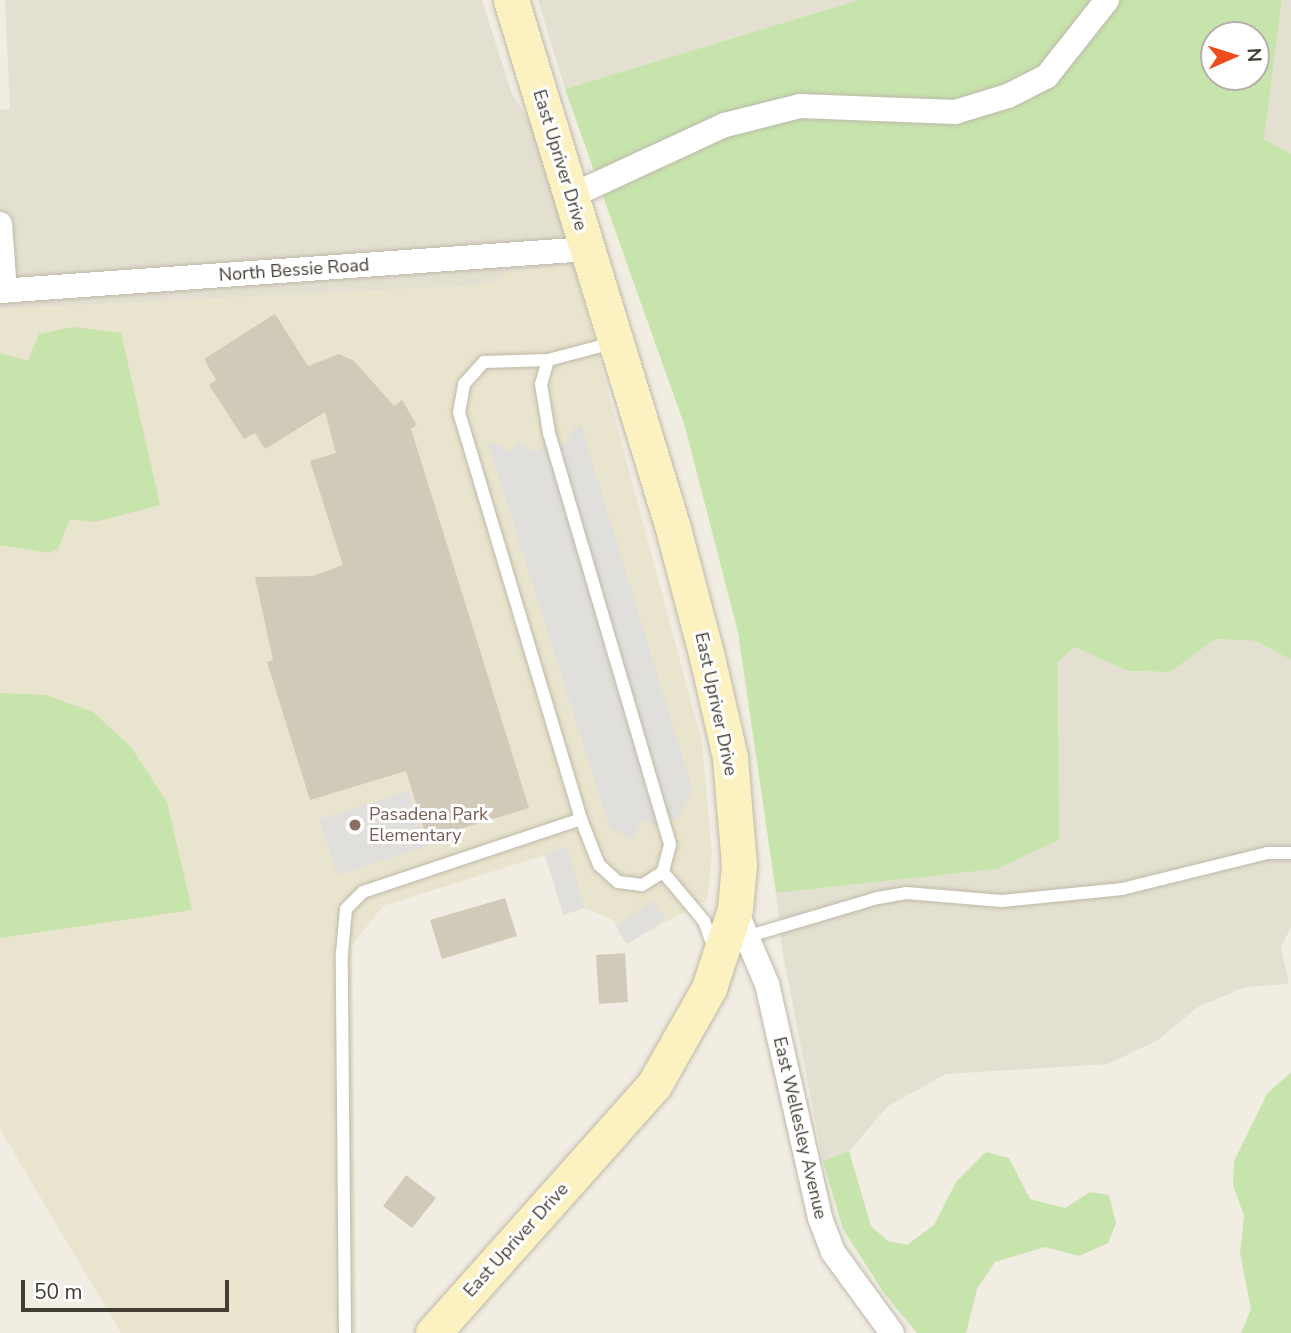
<!DOCTYPE html>
<style>
body{margin:0}
#map{position:relative;width:1291px;height:1333px;overflow:hidden;background:#f1ede3;font-family:"Nunito Sans",sans-serif}
div>[style]{position:absolute}
.residential>*{inset:0;background:#e4e0d1}
.education>*{inset:0;background:#e9e4cd}
.green>*{inset:0;background:#c7e4ad}
.parking>*{inset:0;background:#e1dfdb}
.building>*{inset:0;background:#d2cab9}
.roads{filter:drop-shadow(0 0 2px #beb9a9) drop-shadow(0 0 2px #beb9a9)}
.lane>*{height:12px;margin:-6px;padding:0 6px;transform-origin:6px;border-radius:6px;background:#fff}
.street>*{height:24px;margin:-12px;padding:0 12px;transform-origin:12px;border-radius:12px;background:#fff}
.secondary>*{height:35px;margin:-17.5px;padding:0 17.5px;transform-origin:17.5px;border-radius:17.5px;background:#fcf2c1}
.dots>*{width:19px;height:19px;translate:-50% -50%;box-sizing:border-box;border:4px solid #fff;border-radius:50%}
span{translate:-50% -50%;white-space:nowrap;text-align:center;line-height:1.15;-webkit-text-stroke:6px #fff;paint-order:stroke}
.street-label{font-size:18px;color:#423d33}
.education-label{font-size:18px;color:#785e54}
.left{translate:0 -50%;text-align:left}
.north{position:absolute;left:1200px;top:21px;width:70px;height:70px;box-sizing:border-box;background:#fff;border:2px solid #b3b1ad;border-radius:50%;rotate:87deg;font-size:19px;font-weight:700;line-height:28px;text-align:center;color:#423d33}
.north::after{content:'';display:block;margin:auto;width:24px;height:32px;background:#f04b1a;clip-path:polygon(50% 0,100% 100%,50% 72%,0 100%)}
.scale{position:absolute;left:21px;top:1280px;width:208px;height:32px;box-sizing:border-box;border:4px solid #423d33;border-top:0;padding-left:9px;font-size:21px;line-height:24px;white-space:nowrap;color:#423d33;-webkit-text-stroke:5px #fff;paint-order:stroke}
</style>
<div id="map">
<div class="residential">
<div style="clip-path:polygon(5px 0,482px 0,512px 94px,538px 135px,574px 265px,514px 271px,487px 285px,0 309px,0 110px,10px 109px)"></div>
<div style="clip-path:polygon(538px 0,859px 0,565px 89px)"></div>
<div style="clip-path:polygon(1282px 0,1291px 0,1291px 154px,1264px 139px)"></div>
<div style="clip-path:polygon(1216px 639px,1256px 641px,1291px 660px,1291px 927px,1281px 947px,1289px 984px,1245px 987px,1198px 1007px,1158px 1040px,1108px 1064px,946px 1074px,888px 1106px,849px 1151px,823px 1161px,782px 949px,776px 893px,997px 869px,1059px 840px,1058px 662px,1075px 647px,1129px 671px,1170px 672px)"></div>
</div>
<div class="education">
<div style="clip-path:polygon(574px 265px,702px 743px,712px 855px,707px 900px,625px 944px,613px 920px,586px 908px,563px 915px,545px 855px,383px 906px,352px 945px,356px 1333px,121px 1333px,0 1129px,0 309px,487px 285px,513px 271px)"></div>
</div>
<div class="green">
<div style="clip-path:polygon(evenodd,859px 0,1282px 0,1264px 139px,1291px 154px,1291px 660px,1256px 641px,1216px 639px,1170px 672px,1128px 671px,1075px 647px,1058px 662px,1059px 840px,997px 869px,776px 893px,738px 632px,685px 427px,565px 89px,859px 0,1214px 35px,1256px 35px,1256px 77px,1214px 77px,1214px 35px)"></div>
<div style="clip-path:polygon(74px 327px,121px 333px,160px 505px,95px 522px,70px 519px,58px 549px,49px 553px,0 545px,0 353px,28px 361px,39px 334px)"></div>
<div style="clip-path:polygon(0 693px,46px 695px,93px 712px,131px 747px,167px 802px,192px 910px,0 938px)"></div>
<div style="clip-path:polygon(1291px 1072px,1291px 1333px,1241px 1333px,1251px 1309px,1240px 1253px,1244px 1216px,1233px 1185px,1234px 1161px,1267px 1094px)"></div>
<div style="clip-path:polygon(849px 1151px,871px 1226px,888px 1241px,907px 1245px,934px 1225px,956px 1182px,986px 1152px,1009px 1158px,1030px 1199px,1065px 1208px,1090px 1192px,1109px 1195px,1116px 1223px,1108px 1243px,1079px 1256px,1045px 1247px,995px 1262px,977px 1289px,966px 1333px,917px 1333px,884px 1293px,843px 1229px,823px 1161px)"></div>
</div>
<div class="parking">
<div style="clip-path:polygon(581px 425px,693px 791px,678px 818px,654px 825px,642px 821px,633px 839px,610px 829px,487px 440px,512px 452px,517px 441px,534px 451px,566px 444px,574px 428px)"></div>
<div style="clip-path:polygon(409px 791px,427px 847px,337px 875px,319px 819px)"></div>
<div style="clip-path:polygon(567px 847px,585px 908px,564px 914px,545px 855px)"></div>
<div style="clip-path:polygon(653px 900px,666px 918px,628px 944px,616px 926px)"></div>
</div>
<div class="building">
<div style="clip-path:polygon(275px 314px,308px 366px,339px 354px,354px 361px,394px 406px,402px 400px,417px 425px,411px 429px,529px 808px,427px 839px,406px 771px,310px 800px,267px 662px,273px 660px,255px 577px,313px 576px,343px 565px,310px 461px,336px 453px,325px 412px,265px 449px,255px 433px,244px 439px,209px 385px,216px 380px,204px 359px)"></div>
<div style="clip-path:polygon(505px 898px,517px 936px,442px 959px,430px 920px)"></div>
<div style="clip-path:polygon(625px 953px,628px 1002px,599px 1004px,596px 955px)"></div>
<div style="clip-path:polygon(406px 1175px,436px 1198px,412px 1228px,383px 1206px)"></div>
</div>
<div class="roads">
<div class="lane">
<div style="left:548px;top:360px;width:25px;rotate:106deg"></div>
<div style="left:541px;top:384px;width:50px;rotate:80.7deg"></div>
<div style="left:549px;top:433px;width:429px;rotate:73.6deg"></div>
<div style="left:670px;top:845px;width:28px;rotate:105deg"></div>
<div style="left:663px;top:872px;width:25px;rotate:148deg"></div>
<div style="left:642px;top:885px;width:24px;rotate:-173deg"></div>
<div style="left:618px;top:882px;width:25px;rotate:-138deg"></div>
<div style="left:599px;top:865px;width:49px;rotate:-111.4deg"></div>
<div style="left:581px;top:819px;width:424px;rotate:-106.7deg"></div>
<div style="left:459px;top:413px;width:29px;rotate:-80deg"></div>
<div style="left:464px;top:384px;width:30px;rotate:-48deg"></div>
<div style="left:484px;top:362px;width:64px;rotate:-1.8deg"></div>
<div style="left:548px;top:360px;width:67px;rotate:-14.7deg"></div>
<div style="left:663px;top:872px;width:64px;rotate:50.1deg"></div>
<div style="left:704px;top:921px;width:27px;rotate:70deg"></div>
<div style="left:746px;top:937px;width:138px;rotate:-16.5deg"></div>
<div style="left:878px;top:898px;width:28px;rotate:-10deg"></div>
<div style="left:906px;top:893px;width:96px;rotate:4.8deg"></div>
<div style="left:1002px;top:901px;width:121px;rotate:-5.7deg"></div>
<div style="left:1122px;top:889px;width:149px;rotate:-13.9deg"></div>
<div style="left:1267px;top:853px;width:24px"></div>
<div style="left:345px;top:1333px;width:380px;rotate:-90.5deg"></div>
<div style="left:342px;top:953px;width:44px;rotate:-84.8deg"></div>
<div style="left:346px;top:909px;width:24px;rotate:-45deg"></div>
<div style="left:363px;top:892px;width:230px;rotate:-18.5deg"></div>
</div>
<div class="street">
<div style="left:571px;top:196px;width:170px;rotate:-24.8deg"></div>
<div style="left:725px;top:125px;width:77px;rotate:-14.2deg"></div>
<div style="left:800px;top:106px;width:155px;rotate:2.2deg"></div>
<div style="left:955px;top:112px;width:55px;rotate:-16.8deg"></div>
<div style="left:1008px;top:96px;width:44px;rotate:-27.1deg"></div>
<div style="left:1047px;top:76px;width:97px;rotate:-51.7deg"></div>
<div style="left:0;top:224px;width:67px;rotate:85.7deg"></div>
<div style="left:0;top:291px;width:589px;rotate:-4.09deg"></div>
<div style="left:735px;top:909px;width:82px;rotate:66.9deg"></div>
<div style="left:767px;top:984px;width:240px;rotate:77.2deg"></div>
<div style="left:820px;top:1218px;width:36px;rotate:69deg"></div>
<div style="left:833px;top:1252px;width:100px;rotate:53.9deg"></div>
</div>
<div class="secondary">
<div style="left:433px;top:1333px;width:332px;rotate:-48.3deg"></div>
<div style="left:654px;top:1085px;width:112px;rotate:-60.4deg"></div>
<div style="left:709px;top:988px;width:83px;rotate:-71.8deg"></div>
<div style="left:735px;top:909px;width:44px;rotate:-84.8deg"></div>
<div style="left:739px;top:865px;width:108px;rotate:-94.8deg"></div>
<div style="left:730px;top:757px;width:103px;rotate:-103deg"></div>
<div style="left:707px;top:657px;width:133px;rotate:-104.8deg"></div>
<div style="left:673px;top:528px;width:552px;rotate:-107.06deg"></div>
</div>
</div>
<div class="dots">
<div style="left:355px;top:825px;background:#8d6e63"></div>
</div>
<div class="street-label">
<span style="left:560px;top:160px;rotate:73deg">East Upriver Drive</span>
<span style="left:294px;top:270px;rotate:-4deg">North Bessie Road</span>
<span style="left:716px;top:704px;rotate:78deg">East Upriver Drive</span>
<span style="left:800px;top:1128px;rotate:77deg">East Wellesley Avenue</span>
<span style="left:516px;top:1240px;rotate:-48deg">East Upriver Drive</span>
</div>
<div class="education-label">
<span class="left" style="left:369px;top:825px">Pasadena Park<br>Elementary</span>
</div>
<div class="north">N</div>
<div class="scale">50 m</div>
</div>
